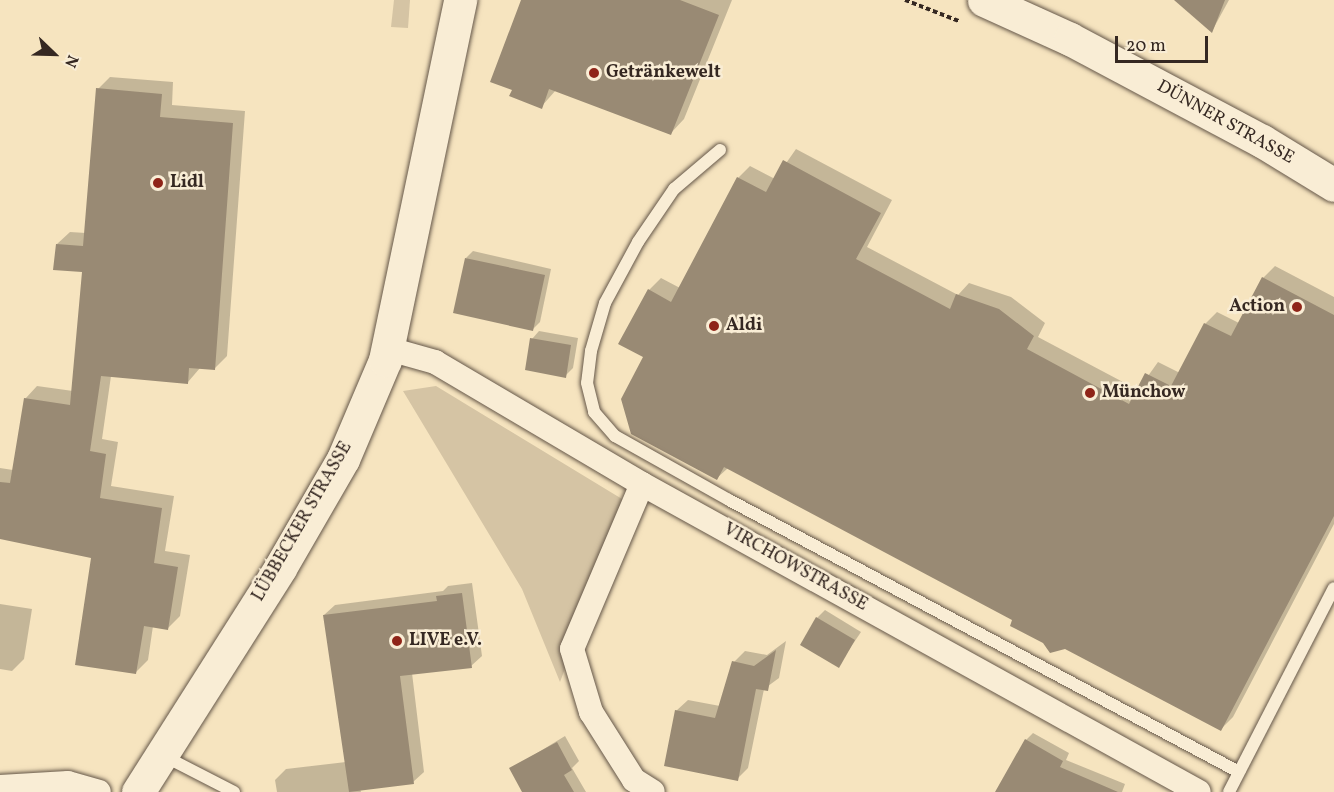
<!DOCTYPE html>
<meta charset="utf-8">
<style>
body{margin:0}
#map{position:relative;width:1334px;height:792px;overflow:hidden;background:#f6e4bf;font-family:Vollkorn,serif}
div>[style]{position:absolute}
.green>*{inset:0;background:#d5c4a4}
.shadow>*{inset:0;background:#0003}
.building>*{inset:0;background:#998a74}
.path>*{height:4px;margin-top:-2px;transform-origin:0;background:repeating-linear-gradient(90deg,#352822 0 4.5px,transparent 0 7.5px)}
.roads{filter:drop-shadow(0 0 2px #655749) drop-shadow(0 0 2px #655749)}
.lane>*{height:12px;margin:-6px;padding:0 6px;transform-origin:6px;border-radius:6px;background:#f9edd5}
.street>*{height:24px;margin:-12px;padding:0 12px;transform-origin:12px;border-radius:12px;background:#f9edd5}
.secondary>*{height:33px;margin:-16.5px;padding:0 16.5px;transform-origin:16.5px;border-radius:16.5px;background:#f9edd5}
.dots>*{width:16px;height:16px;translate:-50% -50%;box-sizing:border-box;border:3px solid #f9edd5;border-radius:50%}
span{translate:-50% -50%;white-space:nowrap;text-align:center;line-height:1.15;-webkit-text-stroke:5px #f9edd5;paint-order:stroke}
.poi-label{font-size:18px;color:#352822;font-weight:700}
.left{translate:0 -50%;text-align:left}
.right{translate:-100% -50%;text-align:right}
.street-label{font-size:18px;color:#352822}
.north{position:absolute;left:24px;top:24px;width:60px;height:60px;-webkit-text-stroke:4px #f9edd5;paint-order:stroke;rotate:113deg;font-size:16px;font-weight:700;line-height:24px;text-align:center;color:#352822}
.north::after{content:'';display:block;margin:auto;width:21px;height:27px;background:#352822;clip-path:polygon(50% 0,100% 100%,50% 72%,0 100%)}
.scale{position:absolute;left:1115px;top:36px;width:93px;height:27px;box-sizing:border-box;border:3px solid #352822;border-top:0;padding-left:8px;font-size:18px;line-height:21px;white-space:nowrap;color:#352822;-webkit-text-stroke:4px #f9edd5;paint-order:stroke}
</style>
<div id="map">
<div class="green">
<div style="clip-path:polygon(394px 0,410px 0,408px 28px,391px 27px)"></div>
<div style="clip-path:polygon(436px 386px,627px 502px,560px 682px,522px 589px,403px 391px)"></div>
</div>
<div class="shadow">
<div style="clip-path:polygon(523px 0,732px 0,684px 119px,670px 134px,556px 90px,541px 107px,514px 89px)"></div>
<div style="clip-path:polygon(1178px 0,1229px 0,1212px 31px)"></div>
<div style="clip-path:polygon(110px 77px,173px 82px,172px 105px,245px 111px,227px 356px,214px 369px,200px 368px,188px 382px,111px 376px,102px 439px,118px 442px,111px 486px,174px 496px,165px 551px,190px 555px,180px 616px,168px 628px,153px 626px,148px 660px,135px 673px,93px 557px,0 537px,0 468px,13px 470px,25px 399px,37px 386px,73px 391px,83px 271px,57px 244px,70px 232px,86px 233px,98px 89px)"></div>
<div style="clip-path:polygon(796px 149px,892px 200px,867px 247px,958px 295px,969px 283px,1011px 297px,1045px 323px,1038px 337px,1138px 390px,1158px 362px,1180px 373px,1205px 324px,1217px 312px,1239px 323px,1263px 278px,1275px 266px,1334px 297px,1334px 524px,1233px 717px,1221px 729px,728px 468px,717px 478px,645px 357px,649px 290px,661px 278px,680px 288px,738px 178px,750px 166px,775px 179px)"></div>
<div style="clip-path:polygon(473px 251px,551px 269px,540px 322px,533px 329px,466px 258px)"></div>
<div style="clip-path:polygon(539px 331px,578px 338px,573px 368px,565px 376px,532px 339px)"></div>
<div style="clip-path:polygon(472px 583px,482px 656px,471px 666px,412px 673px,424px 772px,413px 782px,360px 789px,361px 792px,277px 792px,275px 780px,286px 769px,346px 762px,324px 615px,335px 605px,443px 591px,448px 586px)"></div>
<div style="clip-path:polygon(0 604px,32px 609px,24px 659px,12px 671px,0 669px)"></div>
<div style="clip-path:polygon(825px 610px,861px 632px,838px 666px,817px 618px)"></div>
<div style="clip-path:polygon(786px 641px,779px 678px,764px 689px,748px 768px,737px 779px,676px 711px,688px 700px,720px 706px,734px 662px,745px 651px,767px 655px)"></div>
<div style="clip-path:polygon(1033px 733px,1069px 753px,1066px 760px,1125px 784px,1122px 792px,1008px 792px,1026px 740px)"></div>
<div style="clip-path:polygon(565px 736px,579px 761px,572px 768px,586px 792px,530px 792px,511px 769px)"></div>
</div>
<div class="building">
<div style="clip-path:polygon(521px 0,680px 0,719px 15px,671px 135px,549px 89px,542px 109px,509px 96px,512px 90px,490px 82px)"></div>
<div style="clip-path:polygon(1174px 0,1225px 0,1212px 33px)"></div>
<div style="clip-path:polygon(96px 88px,162px 94px,160px 117px,233px 123px,215px 370px,189px 368px,188px 384px,101px 376px,90px 451px,106px 454px,100px 498px,162px 508px,154px 563px,178px 567px,168px 630px,144px 626px,136px 674px,75px 665px,91px 558px,0 539px,0 482px,10px 483px,24px 398px,70px 405px,82px 272px,53px 270px,56px 244px,83px 246px)"></div>
<div style="clip-path:polygon(783px 160px,881px 213px,856px 259px,950px 309px,956px 294px,999px 309px,1034px 336px,1027px 349px,1129px 404px,1145px 373px,1171px 386px,1204px 323px,1231px 336px,1262px 277px,1334px 315px,1334px 516px,1221px 731px,1065px 649px,1050px 653px,1043px 643px,1010px 626px,1012px 620px,724px 467px,717px 480px,631px 434px,621px 399px,643px 357px,618px 344px,648px 289px,671px 302px,737px 177px,766px 192px)"></div>
<div style="clip-path:polygon(465px 258px,545px 275px,533px 331px,453px 313px)"></div>
<div style="clip-path:polygon(530px 338px,571px 345px,566px 378px,525px 370px)"></div>
<div style="clip-path:polygon(462px 593px,472px 668px,400px 676px,414px 784px,349px 792px,323px 615px,437px 601px,436px 596px)"></div>
<div style="clip-path:polygon(816px 617px,855px 640px,839px 668px,800px 645px)"></div>
<div style="clip-path:polygon(776px 650px,768px 691px,756px 689px,738px 781px,664px 766px,675px 710px,715px 718px,732px 661px,754px 666px)"></div>
<div style="clip-path:polygon(1025px 739px,1063px 761px,1060px 767px,1118px 792px,995px 792px)"></div>
<div style="clip-path:polygon(557px 742px,572px 770px,564px 775px,574px 792px,522px 792px,509px 768px)"></div>
</div>
<div class="path">
<div style="left:905px;top:0;width:58px;rotate:21.3deg"></div>
</div>
<div class="roads">
<div class="lane">
<div style="left:720px;top:150px;width:60px;rotate:139.7deg"></div>
<div style="left:674px;top:189px;width:64px;rotate:124.2deg"></div>
<div style="left:638px;top:242px;width:69px;rotate:118.4deg"></div>
<div style="left:605px;top:303px;width:50px;rotate:106.3deg"></div>
<div style="left:591px;top:351px;width:32px;rotate:97deg"></div>
<div style="left:587px;top:383px;width:30px;rotate:76deg"></div>
<div style="left:594px;top:412px;width:32px;rotate:49deg"></div>
<div style="left:615px;top:436px;width:131px;rotate:29.3deg"></div>
<div style="left:729px;top:500px;width:578px;rotate:28.07deg"></div>
<div style="left:162px;top:755px;width:81px;rotate:27.2deg"></div>
<div style="left:1229px;top:792px;width:229px;rotate:-62.8deg"></div>
</div>
<div class="street">
<div style="left:389px;top:349px;width:48px;rotate:15.8deg"></div>
<div style="left:435px;top:362px;width:240px;rotate:30.5deg"></div>
<div style="left:642px;top:484px;width:636px;rotate:28.94deg"></div>
<div style="left:642px;top:484px;width:179px;rotate:113deg"></div>
<div style="left:572px;top:649px;width:66px;rotate:73.2deg"></div>
<div style="left:591px;top:712px;width:80px;rotate:57.7deg"></div>
<div style="left:634px;top:780px;width:22px;rotate:32deg"></div>
<div style="left:0;top:787px;width:68px;rotate:-3.4deg"></div>
<div style="left:68px;top:783px;width:32px;rotate:16deg"></div>
</div>
<div class="secondary">
<div style="left:984px;top:0;width:94px;rotate:24.4deg"></div>
<div style="left:1070px;top:39px;width:217px;rotate:28deg"></div>
<div style="left:1262px;top:141px;width:84px;rotate:31.4deg"></div>
<div style="left:138px;top:792px;width:265px;rotate:-57.6deg"></div>
<div style="left:280px;top:568px;width:126px;rotate:-60deg"></div>
<div style="left:343px;top:459px;width:108px;rotate:-67deg"></div>
<div style="left:385px;top:360px;width:368px;rotate:-78.2deg"></div>
</div>
</div>
<div class="dots">
<div style="left:594px;top:73px;background:#8f2418"></div>
<div style="left:158px;top:183px;background:#8f2418"></div>
<div style="left:1297px;top:307px;background:#8f2418"></div>
<div style="left:714px;top:326px;background:#8f2418"></div>
<div style="left:1090px;top:393px;background:#8f2418"></div>
<div style="left:397px;top:641px;background:#8f2418"></div>
</div>
<div class="poi-label">
<span class="left" style="left:606px;top:73px">Getränkewelt</span>
<span class="left" style="left:170px;top:183px">Lidl</span>
<span class="right" style="left:1285px;top:307px">Action</span>
<span class="left" style="left:726px;top:326px">Aldi</span>
<span class="left" style="left:1102px;top:393px">Münchow</span>
<span class="left" style="left:409px;top:641px">LIVE e.V.</span>
</div>
<div class="street-label">
<span style="left:1225px;top:123px;rotate:29deg">DÜNNER STRASSE</span>
<span style="left:303px;top:522px;rotate:-60deg">LÜBBECKER STRASSE</span>
<span style="left:795px;top:568px;rotate:29deg">VIRCHOWSTRASSE</span>
</div>
<div class="north">N</div>
<div class="scale">20 m</div>
</div>
